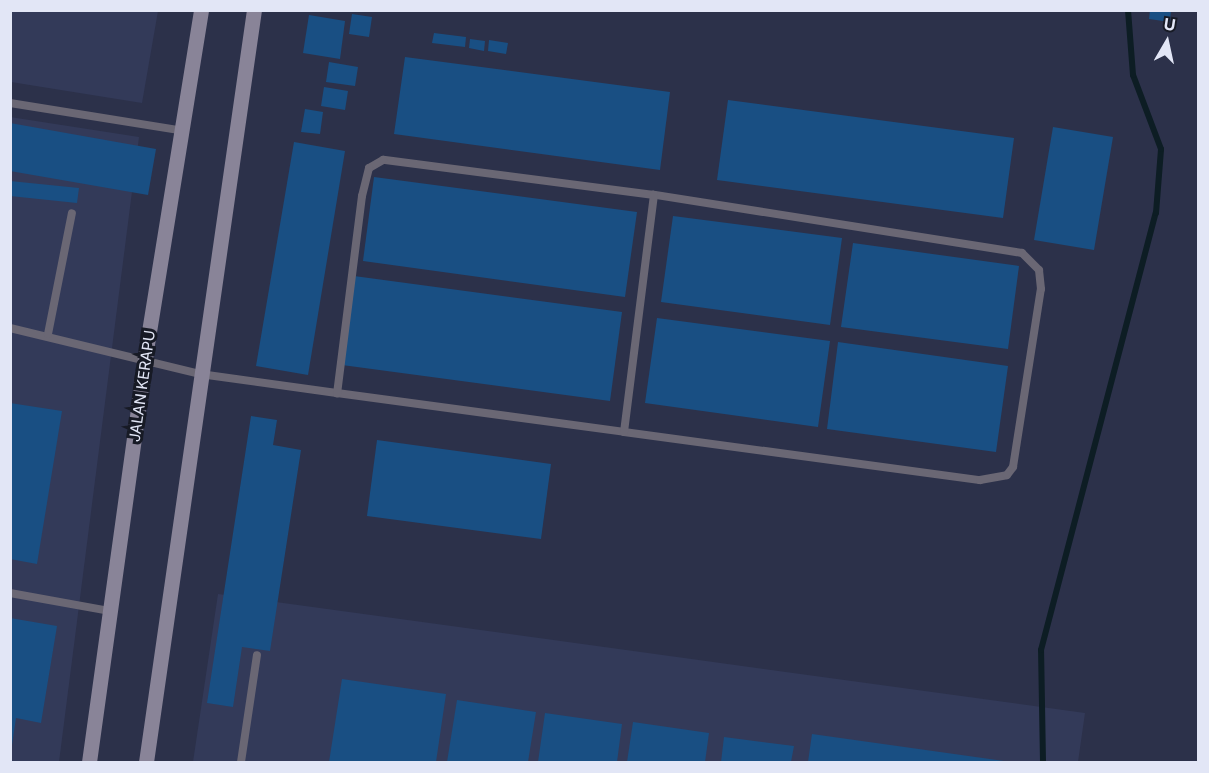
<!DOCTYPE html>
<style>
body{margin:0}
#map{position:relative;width:1209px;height:773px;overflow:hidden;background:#2c314a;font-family:Inter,sans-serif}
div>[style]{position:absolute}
.built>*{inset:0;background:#333a59}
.stream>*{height:6px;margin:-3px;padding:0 3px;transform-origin:3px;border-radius:3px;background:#0d1d24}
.building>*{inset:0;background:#194f83}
.lane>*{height:8px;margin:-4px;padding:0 4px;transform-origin:4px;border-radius:4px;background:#6a6774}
.secondary>*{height:15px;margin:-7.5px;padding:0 7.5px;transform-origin:7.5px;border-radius:7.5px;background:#898498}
span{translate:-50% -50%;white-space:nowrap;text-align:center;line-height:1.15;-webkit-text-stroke:6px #171a25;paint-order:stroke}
.street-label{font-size:15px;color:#e2e6f6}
.frame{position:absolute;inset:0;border:12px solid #e2e6f6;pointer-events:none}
.north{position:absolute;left:1137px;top:12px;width:60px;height:60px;-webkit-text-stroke:4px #171a25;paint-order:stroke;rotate:9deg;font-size:16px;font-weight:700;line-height:24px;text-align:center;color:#e2e6f6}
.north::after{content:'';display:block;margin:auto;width:21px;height:27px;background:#e2e6f6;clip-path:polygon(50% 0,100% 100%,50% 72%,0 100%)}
</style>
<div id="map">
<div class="built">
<div style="clip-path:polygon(10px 11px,158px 11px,142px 103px,11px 82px)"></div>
<div style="clip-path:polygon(10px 117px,139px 137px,59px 762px,11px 762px)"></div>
<div style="clip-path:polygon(218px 594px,1085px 713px,1078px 762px,193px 762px)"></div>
</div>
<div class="stream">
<div style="left:1043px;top:762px;width:112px;rotate:-91deg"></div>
<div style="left:1041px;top:650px;width:452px;rotate:-75.3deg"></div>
<div style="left:1156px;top:213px;width:64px;rotate:-85.5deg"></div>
<div style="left:1161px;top:149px;width:79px;rotate:-110.7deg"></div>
<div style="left:1133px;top:75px;width:65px;rotate:-94.4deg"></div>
</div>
<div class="building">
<div style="clip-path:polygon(1150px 10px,1171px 10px,1170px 22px,1149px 19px)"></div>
<div style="clip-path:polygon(352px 14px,372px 17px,369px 37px,349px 34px)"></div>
<div style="clip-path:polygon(309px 15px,345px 21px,340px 59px,303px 53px)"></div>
<div style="clip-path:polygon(434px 33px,466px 37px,465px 47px,432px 43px)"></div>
<div style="clip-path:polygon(470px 39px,485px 41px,484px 51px,469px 48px)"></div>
<div style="clip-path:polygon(489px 40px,508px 43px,506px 54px,488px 51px)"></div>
<div style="clip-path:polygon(405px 57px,670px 92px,660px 170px,394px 134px)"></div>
<div style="clip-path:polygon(329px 62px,358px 67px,355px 86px,326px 82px)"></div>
<div style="clip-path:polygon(324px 87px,348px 91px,345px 110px,321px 106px)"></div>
<div style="clip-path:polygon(728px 100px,1014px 138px,1003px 218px,717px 180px)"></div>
<div style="clip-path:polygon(305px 109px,323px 112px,320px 134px,301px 132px)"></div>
<div style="clip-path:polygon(10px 123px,156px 149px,148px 195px,10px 171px)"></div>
<div style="clip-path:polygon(1053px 127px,1113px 137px,1094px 250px,1034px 240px)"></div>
<div style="clip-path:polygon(294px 142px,345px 151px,308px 375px,256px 366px)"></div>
<div style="clip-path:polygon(374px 177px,637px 212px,625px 297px,363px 261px)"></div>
<div style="clip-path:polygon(10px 181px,79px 188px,77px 203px,10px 196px)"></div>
<div style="clip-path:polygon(673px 216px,842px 238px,830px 325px,661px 302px)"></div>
<div style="clip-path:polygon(853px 243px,1019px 266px,1008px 349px,841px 327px)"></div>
<div style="clip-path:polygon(354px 276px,622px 312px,610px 401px,342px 365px)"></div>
<div style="clip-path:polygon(657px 318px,830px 341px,818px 427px,645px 403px)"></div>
<div style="clip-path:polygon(838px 342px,1008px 366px,996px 452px,827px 429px)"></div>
<div style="clip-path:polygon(10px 403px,62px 411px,37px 564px,10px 559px)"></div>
<div style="clip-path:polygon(251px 416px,277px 420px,273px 445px,301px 450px,270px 651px,242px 647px,233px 707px,207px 703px)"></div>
<div style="clip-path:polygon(377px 440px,551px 464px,541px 539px,367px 516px)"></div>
<div style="clip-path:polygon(10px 618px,57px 626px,41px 723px,16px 718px,12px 745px)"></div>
<div style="clip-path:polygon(342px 679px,446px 694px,436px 762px,329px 762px)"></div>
<div style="clip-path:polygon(457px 700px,536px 712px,528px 762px,447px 762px)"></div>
<div style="clip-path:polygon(545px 713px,622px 724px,617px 762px,538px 762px)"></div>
<div style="clip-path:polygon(633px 722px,709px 733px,705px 762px,627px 762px)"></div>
<div style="clip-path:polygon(812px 734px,1004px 761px,1004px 762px,808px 762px)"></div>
<div style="clip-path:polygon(724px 737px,794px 746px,791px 762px,721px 762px)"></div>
</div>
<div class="lane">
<div style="left:10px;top:103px;width:176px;rotate:9.1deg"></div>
<div style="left:10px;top:328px;width:195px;rotate:13.6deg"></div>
<div style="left:200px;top:374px;width:138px;rotate:7.9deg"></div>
<div style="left:337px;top:393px;width:290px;rotate:7.7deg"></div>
<div style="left:624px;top:432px;width:359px;rotate:7.7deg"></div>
<div style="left:980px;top:480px;width:27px;rotate:-10deg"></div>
<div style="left:1007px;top:475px;width:10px;rotate:-53deg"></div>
<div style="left:1013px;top:467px;width:180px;rotate:-81.1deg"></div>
<div style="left:1041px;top:289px;width:19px;rotate:-96deg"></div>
<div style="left:1039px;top:270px;width:24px;rotate:-135deg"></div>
<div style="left:1022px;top:253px;width:373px;rotate:-171deg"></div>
<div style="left:654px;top:195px;width:273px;rotate:-172.6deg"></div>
<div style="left:383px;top:160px;width:16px;rotate:150deg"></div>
<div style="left:369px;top:168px;width:29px;rotate:104deg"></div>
<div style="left:362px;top:196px;width:199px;rotate:97.2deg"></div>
<div style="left:48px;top:334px;width:123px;rotate:-78.8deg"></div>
<div style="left:624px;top:432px;width:239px;rotate:-82.8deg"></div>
<div style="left:10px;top:593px;width:102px;rotate:10.2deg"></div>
<div style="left:241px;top:762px;width:108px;rotate:-81.5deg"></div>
</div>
<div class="secondary">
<div style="left:89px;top:762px;width:416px;rotate:-82.1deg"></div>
<div style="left:146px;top:350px;width:344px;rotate:-80.8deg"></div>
<div style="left:146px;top:762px;width:760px;rotate:-81.83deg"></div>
</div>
<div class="street-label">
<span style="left:142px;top:386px;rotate:-82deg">JALAN KERAPU</span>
</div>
<div class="frame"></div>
<div class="north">U</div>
</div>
